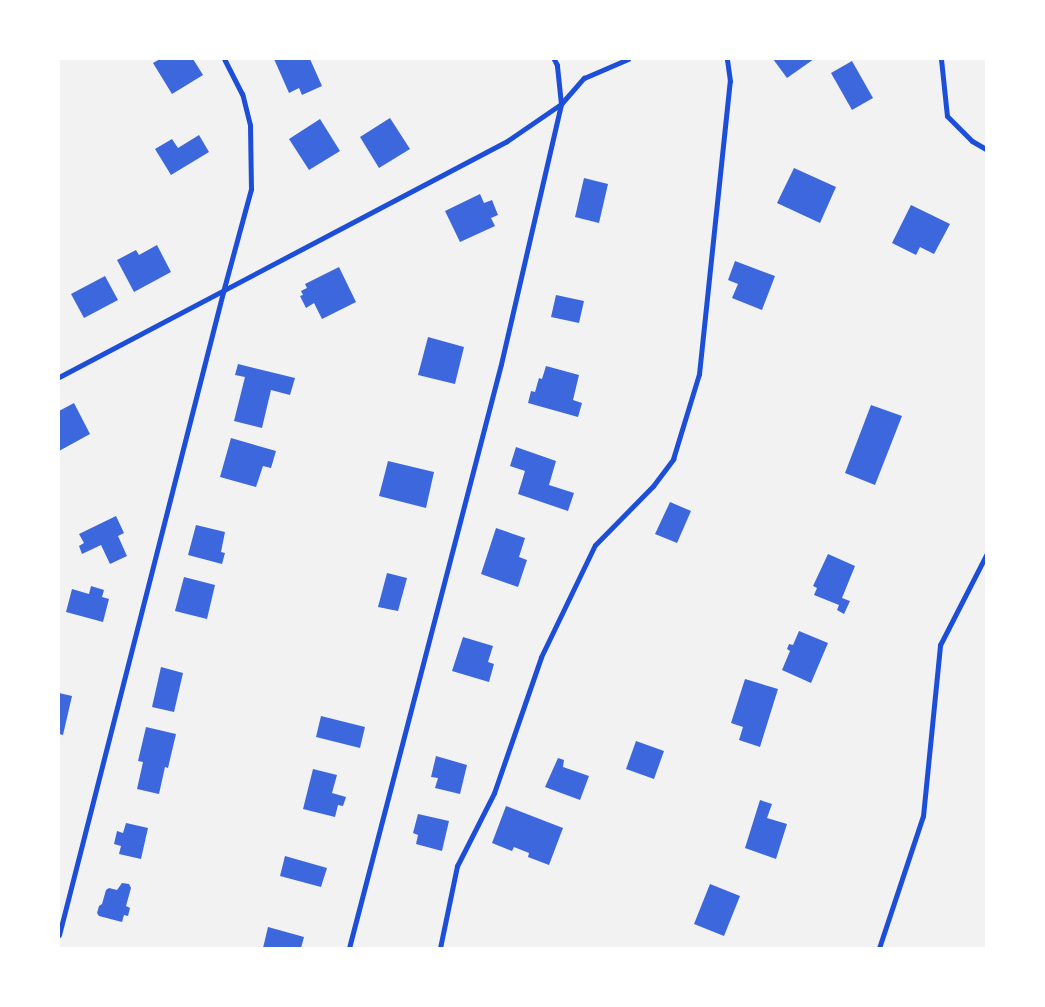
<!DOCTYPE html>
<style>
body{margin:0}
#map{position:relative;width:1045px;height:1007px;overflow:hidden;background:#f2f2f2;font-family:"IBM Plex Sans",sans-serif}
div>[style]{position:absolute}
.building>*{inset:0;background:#3d67dc}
.minor>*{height:5px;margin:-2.5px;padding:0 2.5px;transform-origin:2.5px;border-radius:2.5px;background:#1d4ed8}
span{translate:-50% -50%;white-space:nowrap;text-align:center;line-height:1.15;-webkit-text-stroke:4px #fff;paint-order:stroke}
.frame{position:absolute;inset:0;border:60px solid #fff;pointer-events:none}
</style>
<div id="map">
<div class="building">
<div style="clip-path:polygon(160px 59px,193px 59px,203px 75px,172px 94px,153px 63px)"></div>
<div style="clip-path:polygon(274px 59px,310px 59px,322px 86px,302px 95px,299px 88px,289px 93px)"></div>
<div style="clip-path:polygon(773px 59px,814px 59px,787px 78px)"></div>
<div style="clip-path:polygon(852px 61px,873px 98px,852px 110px,831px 73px)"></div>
<div style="clip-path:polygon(390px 118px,410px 149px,379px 168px,360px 137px)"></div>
<div style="clip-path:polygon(320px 119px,340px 151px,309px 170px,289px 139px)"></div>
<div style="clip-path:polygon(199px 135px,209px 152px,171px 175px,155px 149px,172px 139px,178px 148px)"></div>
<div style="clip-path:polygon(794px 168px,836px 187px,820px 223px,777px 203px)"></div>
<div style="clip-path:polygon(584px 178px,608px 184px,599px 223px,575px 217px)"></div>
<div style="clip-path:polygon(480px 194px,484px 203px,492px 200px,498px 215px,491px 218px,495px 226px,460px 242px,445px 211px)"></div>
<div style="clip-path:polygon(911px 205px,950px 224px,934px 254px,920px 247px,916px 255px,892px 243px)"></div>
<div style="clip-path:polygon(157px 245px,171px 272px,134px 292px,117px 260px,136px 250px,139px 255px)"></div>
<div style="clip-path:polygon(735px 261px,775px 276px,762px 310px,732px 298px,738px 284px,728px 280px)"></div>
<div style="clip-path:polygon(339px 267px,356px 302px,322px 319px,314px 303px,306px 308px,300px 296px,303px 295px,301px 291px,307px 288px,305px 284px)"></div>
<div style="clip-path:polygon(105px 276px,118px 300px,84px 318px,71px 294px)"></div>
<div style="clip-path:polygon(556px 295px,584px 301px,579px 323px,551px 317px)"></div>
<div style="clip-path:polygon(428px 337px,464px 347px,455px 384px,418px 375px)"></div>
<div style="clip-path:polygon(238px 364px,295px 378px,290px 395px,271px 390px,262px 428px,234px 421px,245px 377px,235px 375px)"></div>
<div style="clip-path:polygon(546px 366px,579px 375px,573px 400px,582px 403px,578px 417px,528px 403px,531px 391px,535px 392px,539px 378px,542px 379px)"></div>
<div style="clip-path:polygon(74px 403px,90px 434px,59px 451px,59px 411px)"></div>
<div style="clip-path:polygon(871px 405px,902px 416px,875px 485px,845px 473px)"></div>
<div style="clip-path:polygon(231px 438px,276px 451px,271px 468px,263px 466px,256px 487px,220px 477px)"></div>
<div style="clip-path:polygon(516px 447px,556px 461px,549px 485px,574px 493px,568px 511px,518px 494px,525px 471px,510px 466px)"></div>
<div style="clip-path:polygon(388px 461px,434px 472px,426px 508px,379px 496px)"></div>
<div style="clip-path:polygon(670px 502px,691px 511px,677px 543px,655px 534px)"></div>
<div style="clip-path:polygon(116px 516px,124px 533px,118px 536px,127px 556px,110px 564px,101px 545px,82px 554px,79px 546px,84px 543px,79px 534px)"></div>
<div style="clip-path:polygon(196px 525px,225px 532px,221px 552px,225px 553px,222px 564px,188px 555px)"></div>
<div style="clip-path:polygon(496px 528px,525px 538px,519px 557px,527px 560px,518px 587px,481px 574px)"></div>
<div style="clip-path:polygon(828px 554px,855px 566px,842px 598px,850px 601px,844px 614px,837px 610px,839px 605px,814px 595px,817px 588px,813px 586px)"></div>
<div style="clip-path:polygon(387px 573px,407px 578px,398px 611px,378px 607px)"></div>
<div style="clip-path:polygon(184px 577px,215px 585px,207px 619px,175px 611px)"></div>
<div style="clip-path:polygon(91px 586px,104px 590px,102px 597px,109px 599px,103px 622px,66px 612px,72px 589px,89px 594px)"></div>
<div style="clip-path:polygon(799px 631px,828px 643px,811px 683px,782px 670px,790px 651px,787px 649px,789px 644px,793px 645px)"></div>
<div style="clip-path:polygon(463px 637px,493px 646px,488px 662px,494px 664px,489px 682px,452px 671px)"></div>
<div style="clip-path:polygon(161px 667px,183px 673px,174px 712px,152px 707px)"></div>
<div style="clip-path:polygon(745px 679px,778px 689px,760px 747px,739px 740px,743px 727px,731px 723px)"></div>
<div style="clip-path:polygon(59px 693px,72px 696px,63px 735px,59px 734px)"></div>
<div style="clip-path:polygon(321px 716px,365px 727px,360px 748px,316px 737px)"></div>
<div style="clip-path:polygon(146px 727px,176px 734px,168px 768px,165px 767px,159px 794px,137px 789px,143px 762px,138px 761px)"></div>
<div style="clip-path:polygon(636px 741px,664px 751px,654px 779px,626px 769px)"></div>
<div style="clip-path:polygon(436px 756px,467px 765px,460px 794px,435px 788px,438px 778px,431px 777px)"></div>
<div style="clip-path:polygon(558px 758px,564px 760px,563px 767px,589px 776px,580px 800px,545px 787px)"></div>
<div style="clip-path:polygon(313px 769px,337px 775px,332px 793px,346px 797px,343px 806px,338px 805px,335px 817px,303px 809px)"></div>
<div style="clip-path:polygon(760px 800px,772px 804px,767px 818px,787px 824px,776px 859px,745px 848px)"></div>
<div style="clip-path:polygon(506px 806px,563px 828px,549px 865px,528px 857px,529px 853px,514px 847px,512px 851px,492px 843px)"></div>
<div style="clip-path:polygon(418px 814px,449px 821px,442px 851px,416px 844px,418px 835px,413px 833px)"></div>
<div style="clip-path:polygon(126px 823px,148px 828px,141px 859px,119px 854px,121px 846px,114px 844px,117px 831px,123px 833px)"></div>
<div style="clip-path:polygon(285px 856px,327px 868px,321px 887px,280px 876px)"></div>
<div style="clip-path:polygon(122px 883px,129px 884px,131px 888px,126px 906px,130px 908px,128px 916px,124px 915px,122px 922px,99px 916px,97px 913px,99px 906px,102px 904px,106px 890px,109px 888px,117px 890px)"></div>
<div style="clip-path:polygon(710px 884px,740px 896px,724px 936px,694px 924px)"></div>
<div style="clip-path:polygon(268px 927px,304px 937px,301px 948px,263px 948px)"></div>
</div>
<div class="minor">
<div style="left:941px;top:59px;width:57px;rotate:84deg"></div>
<div style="left:947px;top:116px;width:35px;rotate:45deg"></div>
<div style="left:972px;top:141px;width:16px;rotate:30deg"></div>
<div style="left:59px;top:377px;width:506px;rotate:-27.78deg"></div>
<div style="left:507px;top:141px;width:65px;rotate:-34.4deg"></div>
<div style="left:561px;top:104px;width:35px;rotate:-49deg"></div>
<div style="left:584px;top:78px;width:48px;rotate:-23.4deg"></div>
<div style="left:59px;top:935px;width:664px;rotate:-75.69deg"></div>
<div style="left:223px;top:292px;width:107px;rotate:-74.8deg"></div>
<div style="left:251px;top:189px;width:64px;rotate:-90.9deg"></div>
<div style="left:250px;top:125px;width:32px;rotate:-104deg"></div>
<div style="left:242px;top:94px;width:39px;rotate:-117deg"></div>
<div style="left:349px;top:948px;width:603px;rotate:-75.41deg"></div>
<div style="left:501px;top:364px;width:267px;rotate:-77deg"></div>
<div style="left:561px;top:104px;width:39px;rotate:-96deg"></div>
<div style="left:557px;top:65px;width:7px;rotate:-117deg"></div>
<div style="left:440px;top:948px;width:84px;rotate:-78.3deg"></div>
<div style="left:457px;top:866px;width:82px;rotate:-63.1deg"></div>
<div style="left:494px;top:793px;width:144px;rotate:-70.9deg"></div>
<div style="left:541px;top:657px;width:124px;rotate:-64.3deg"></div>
<div style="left:595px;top:545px;width:83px;rotate:-45.5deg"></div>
<div style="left:653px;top:486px;width:34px;rotate:-53deg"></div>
<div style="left:673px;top:459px;width:89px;rotate:-73deg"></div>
<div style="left:699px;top:374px;width:295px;rotate:-84deg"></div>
<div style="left:730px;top:81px;width:22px;rotate:-98deg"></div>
<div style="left:879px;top:948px;width:139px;rotate:-71.6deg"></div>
<div style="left:923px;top:816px;width:172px;rotate:-84.3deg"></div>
<div style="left:940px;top:645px;width:101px;rotate:-62.9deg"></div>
</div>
<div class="frame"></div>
</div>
